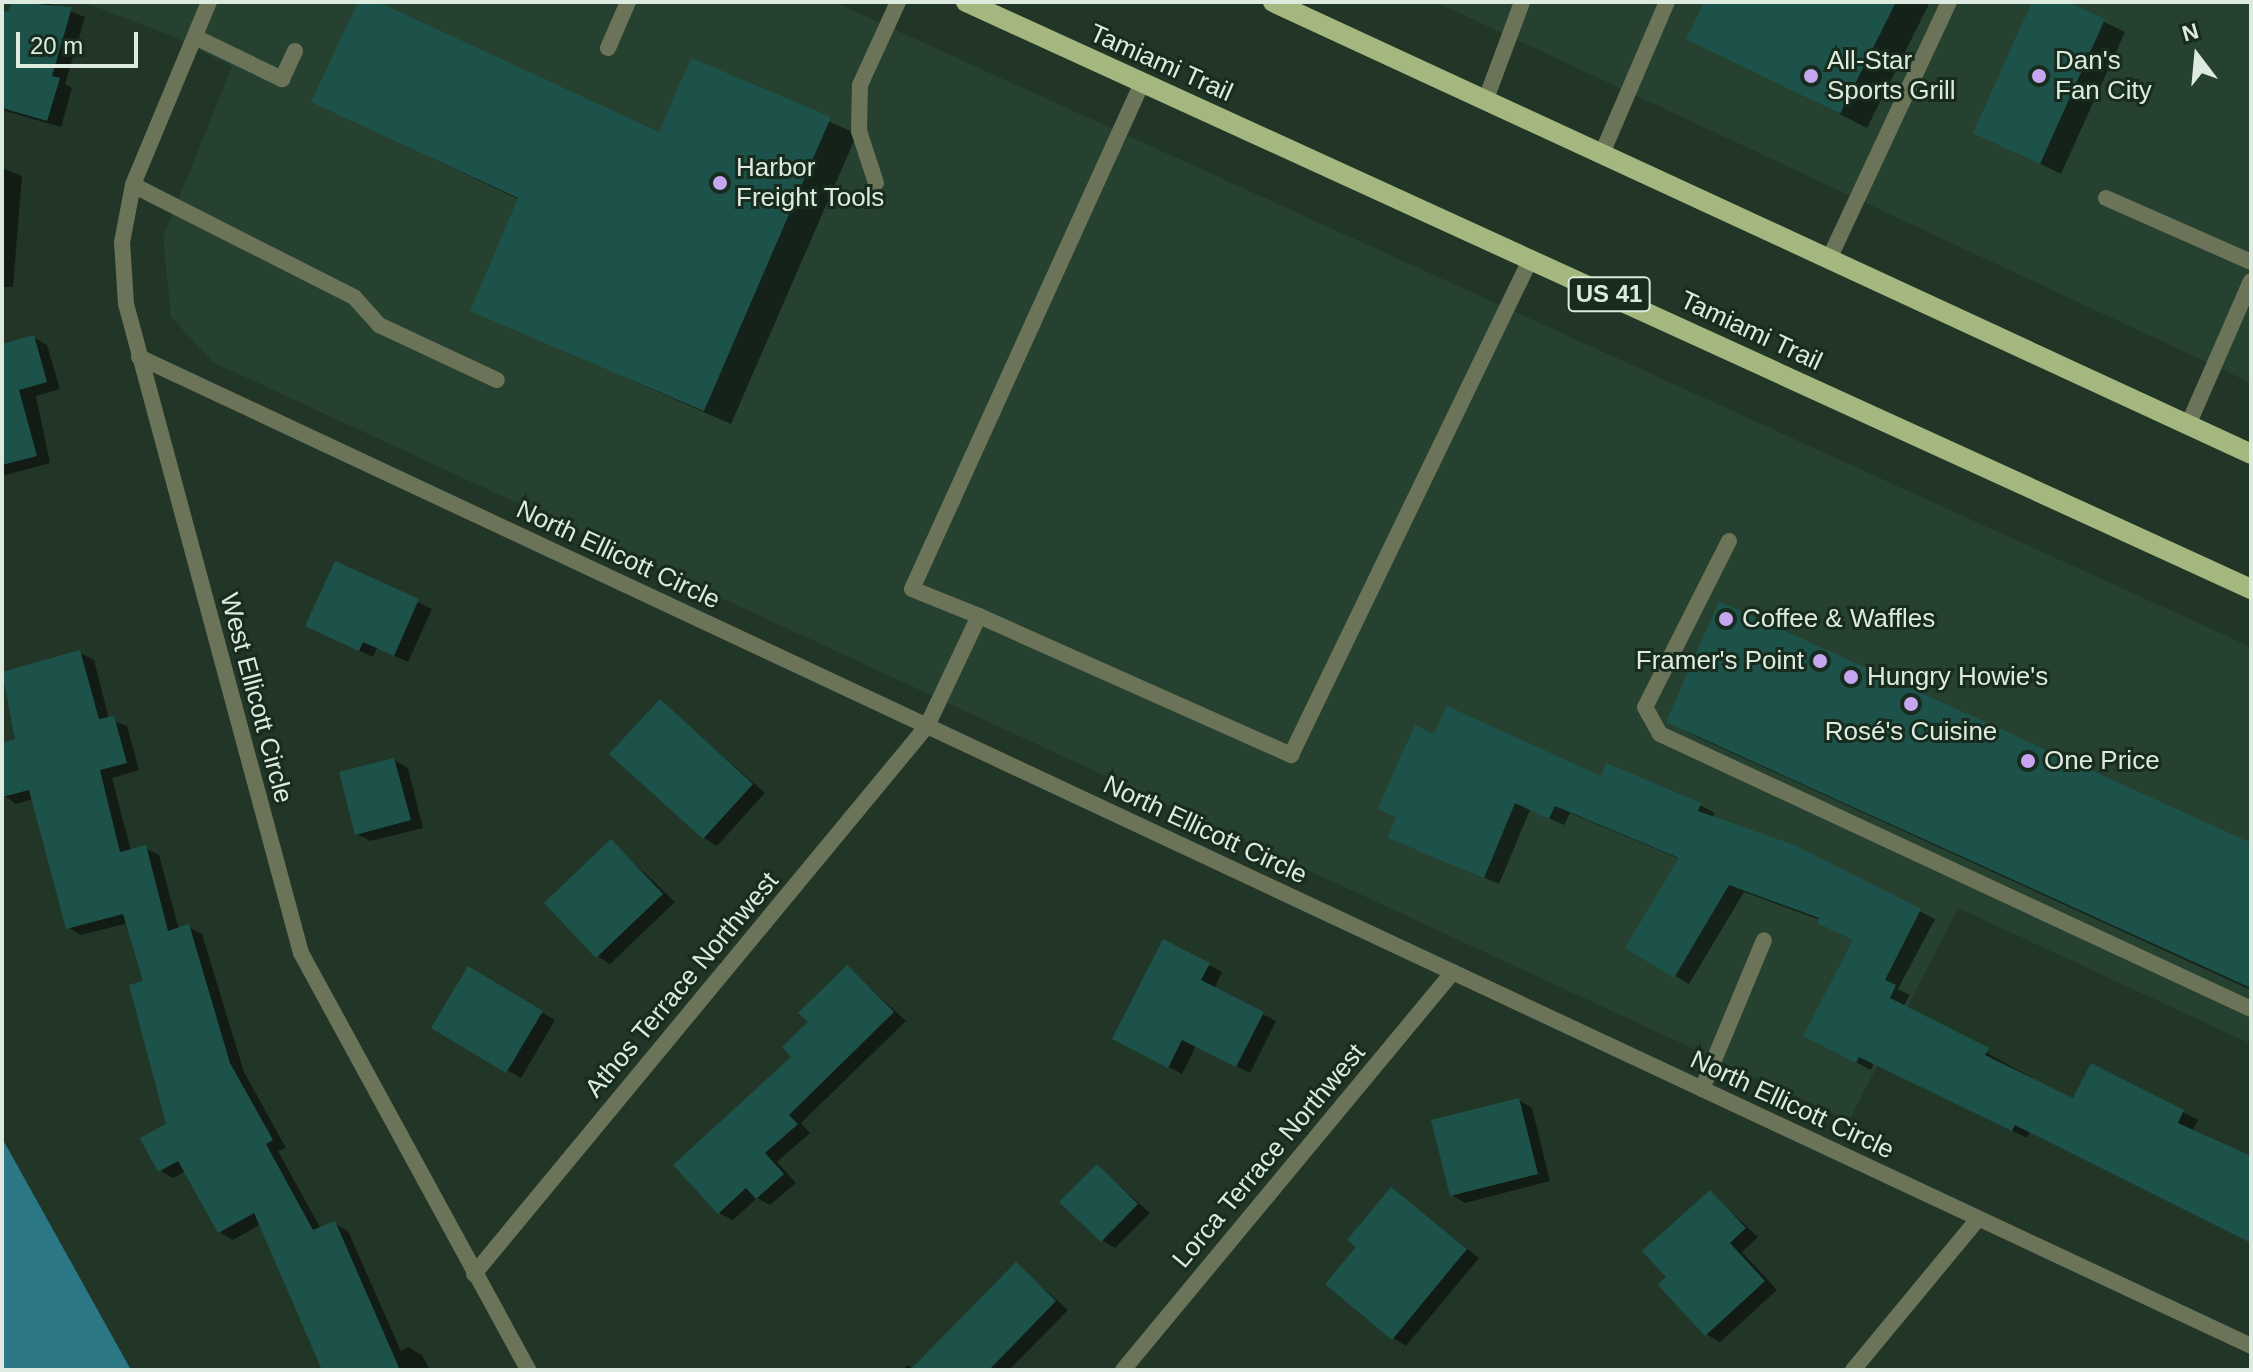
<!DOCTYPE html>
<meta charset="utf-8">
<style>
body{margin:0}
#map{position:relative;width:2253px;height:1372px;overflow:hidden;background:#223628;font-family:Arial,sans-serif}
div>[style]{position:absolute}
.built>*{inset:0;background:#26412f}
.water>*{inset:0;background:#2b7786}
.shadow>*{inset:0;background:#0007}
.building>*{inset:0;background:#1d524b}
.lane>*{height:16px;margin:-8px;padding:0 8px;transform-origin:8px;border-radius:8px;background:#6b7459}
.street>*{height:16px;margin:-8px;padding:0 8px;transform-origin:8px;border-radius:8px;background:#6b7459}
.primary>*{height:20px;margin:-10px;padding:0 10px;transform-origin:10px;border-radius:10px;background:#a4b77e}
.dots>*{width:22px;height:22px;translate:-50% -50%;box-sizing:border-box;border:4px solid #182c1e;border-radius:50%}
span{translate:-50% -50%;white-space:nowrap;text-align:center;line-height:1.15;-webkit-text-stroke:6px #182c1e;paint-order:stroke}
.shield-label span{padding:2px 6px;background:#182c1e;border:2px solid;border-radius:6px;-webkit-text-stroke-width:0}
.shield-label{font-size:24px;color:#ddeae0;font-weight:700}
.poi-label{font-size:26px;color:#ddeae0}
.left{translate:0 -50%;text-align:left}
.right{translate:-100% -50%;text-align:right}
.street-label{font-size:26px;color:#ddeae0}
.frame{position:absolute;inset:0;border:4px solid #ddeae0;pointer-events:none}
.north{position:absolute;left:2157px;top:16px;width:80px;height:80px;-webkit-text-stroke:6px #182c1e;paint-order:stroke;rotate:344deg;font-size:22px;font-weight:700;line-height:32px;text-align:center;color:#ddeae0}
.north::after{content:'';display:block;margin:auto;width:28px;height:36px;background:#ddeae0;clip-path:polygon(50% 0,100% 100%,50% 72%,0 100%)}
.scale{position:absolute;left:16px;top:32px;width:122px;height:36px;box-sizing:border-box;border:4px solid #ddeae0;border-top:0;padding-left:10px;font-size:24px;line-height:28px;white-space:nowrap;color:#ddeae0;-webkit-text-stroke:6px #182c1e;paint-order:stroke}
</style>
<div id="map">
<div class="built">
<div style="clip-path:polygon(83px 2px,834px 2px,2251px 647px,2251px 1044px,1958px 908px,1849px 1121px,213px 362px,171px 317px,163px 237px,232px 67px,175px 37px)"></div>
<div style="clip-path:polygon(1436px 2px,2251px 2px,2251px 383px)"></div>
</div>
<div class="water">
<div style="clip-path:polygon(2px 1138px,131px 1370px,2px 1370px)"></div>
</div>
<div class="shadow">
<div style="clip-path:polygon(14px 2px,46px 2px,85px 17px,65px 84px,72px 88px,61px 127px,2px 110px,2px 13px,10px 15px)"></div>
<div style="clip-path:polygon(360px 2px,373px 2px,660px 135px,692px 60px,857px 134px,731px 424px,472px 310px,520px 200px,314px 102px)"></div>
<div style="clip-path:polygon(1706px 2px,1930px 2px,1867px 128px,1688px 38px)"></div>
<div style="clip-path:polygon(2034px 2px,2063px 2px,2125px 32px,2061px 174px,1975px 132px)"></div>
<div style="clip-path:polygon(2px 168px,22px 176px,13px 287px,2px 287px)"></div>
<div style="clip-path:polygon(33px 337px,47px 345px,60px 389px,36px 396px,50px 463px,2px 476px,2px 346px)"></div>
<div style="clip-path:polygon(336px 564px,432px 609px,408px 662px,377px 648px,373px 657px,307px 626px)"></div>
<div style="clip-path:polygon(80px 653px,94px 660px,109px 719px,127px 726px,139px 770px,112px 778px,131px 851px,145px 848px,159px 855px,179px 930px,188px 927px,202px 934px,244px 1072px,286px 1148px,278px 1151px,321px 1229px,334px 1223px,348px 1231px,401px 1351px,408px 1347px,422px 1355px,430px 1370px,341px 1370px,261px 1224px,233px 1240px,219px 1232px,186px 1171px,173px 1178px,159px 1170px,168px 1125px,146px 982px,128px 923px,81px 935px,67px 927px,33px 799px,16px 804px,2px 794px,2px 745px,18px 741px,2px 674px)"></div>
<div style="clip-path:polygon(660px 701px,765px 793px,717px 846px,704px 838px)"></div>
<div style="clip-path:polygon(1668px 721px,2251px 845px,2251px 990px,1693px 735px)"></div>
<div style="clip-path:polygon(1435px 736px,1602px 778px,1607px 765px,1700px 805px,1715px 813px,1712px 818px,1793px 847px,1935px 919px,1898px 989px,1910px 995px,1903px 1007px,2074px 1101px,2092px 1065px,2198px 1120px,2192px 1131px,2251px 1159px,2251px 1241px,2030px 1132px,2027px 1138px,1874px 1063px,1871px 1070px,1820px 1044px,1855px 940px,1820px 920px,1744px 892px,1689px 984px,1628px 948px,1680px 859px,1570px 813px,1564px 825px,1530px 810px,1499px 884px,1390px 837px)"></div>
<div style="clip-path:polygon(394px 760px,408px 768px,423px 828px,370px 841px,357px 834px)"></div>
<div style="clip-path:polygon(612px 842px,675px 902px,610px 964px,597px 956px)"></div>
<div style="clip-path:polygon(1209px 965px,1222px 972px,1214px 989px,1276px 1021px,1250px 1073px,1196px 1046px,1182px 1074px,1128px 1046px)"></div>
<div style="clip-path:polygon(847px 967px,906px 1021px,801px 1123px,810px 1133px,777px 1162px,796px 1183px,770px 1205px,757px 1198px,733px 1220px,719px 1213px,810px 1022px)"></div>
<div style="clip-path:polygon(468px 969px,555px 1020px,521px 1078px,434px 1028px)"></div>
<div style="clip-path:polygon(1519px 1100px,1532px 1108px,1550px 1181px,1465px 1203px,1452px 1195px)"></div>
<div style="clip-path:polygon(1097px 1166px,1150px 1213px,1115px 1248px,1102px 1240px)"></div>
<div style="clip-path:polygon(1392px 1189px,1479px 1258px,1406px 1346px,1393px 1338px,1359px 1247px)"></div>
<div style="clip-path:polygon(1710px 1192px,1758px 1237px,1742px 1252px,1777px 1290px,1720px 1342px,1706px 1334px,1669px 1277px)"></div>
<div style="clip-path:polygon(1016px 1264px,1068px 1310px,1009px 1370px,903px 1370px,907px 1365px,914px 1369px)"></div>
</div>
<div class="building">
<div style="clip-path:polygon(12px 2px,72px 7px,52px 76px,60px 78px,47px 121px,2px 108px,2px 10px,8px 12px)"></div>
<div style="clip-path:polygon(358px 2px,378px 2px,659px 132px,691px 58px,831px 117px,704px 411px,470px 311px,518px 198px,311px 102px)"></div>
<div style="clip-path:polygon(1704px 2px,1896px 2px,1840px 114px,1686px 39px)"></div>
<div style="clip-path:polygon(2032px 2px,2068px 2px,2105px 19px,2040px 164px,1973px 133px)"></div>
<div style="clip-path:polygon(34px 335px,47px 382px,19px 390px,37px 456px,2px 465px,2px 344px)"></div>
<div style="clip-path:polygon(335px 561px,419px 599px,394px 656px,363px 642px,359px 651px,305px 626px)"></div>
<div style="clip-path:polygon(1719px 601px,2251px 843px,2251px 988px,1666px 722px)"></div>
<div style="clip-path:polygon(80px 650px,99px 719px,114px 716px,127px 763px,100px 770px,120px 852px,146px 845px,168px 931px,189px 924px,230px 1063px,273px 1140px,266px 1144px,313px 1230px,335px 1221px,400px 1370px,322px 1370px,254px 1213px,218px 1233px,178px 1161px,158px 1172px,140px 1138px,166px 1124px,129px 985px,143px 981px,123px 914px,66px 929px,29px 790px,2px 797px,2px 743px,15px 739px,2px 672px)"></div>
<div style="clip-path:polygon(660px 699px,753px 784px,703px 839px,609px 754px)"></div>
<div style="clip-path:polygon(1447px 706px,1601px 776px,1606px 763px,1701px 803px,1698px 811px,1794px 845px,1921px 909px,1885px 980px,1896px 985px,1890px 998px,1989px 1048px,1985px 1055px,2073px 1098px,2091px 1063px,2184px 1110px,2178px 1123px,2251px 1156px,2251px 1243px,2015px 1125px,2012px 1131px,1859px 1057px,1856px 1063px,1803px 1036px,1853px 940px,1817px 923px,1819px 918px,1729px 885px,1674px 978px,1625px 948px,1679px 858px,1555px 806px,1549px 819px,1515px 803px,1484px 878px,1388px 838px,1396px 817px,1378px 809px,1395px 769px,1415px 725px,1434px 734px)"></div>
<div style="clip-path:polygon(394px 758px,411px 820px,355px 835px,339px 772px)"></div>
<div style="clip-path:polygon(611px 839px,663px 894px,596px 958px,544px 903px)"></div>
<div style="clip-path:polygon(1163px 939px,1210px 963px,1201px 980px,1264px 1012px,1236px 1067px,1182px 1040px,1168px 1068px,1112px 1039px)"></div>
<div style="clip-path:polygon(847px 965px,894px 1012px,789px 1115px,798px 1124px,765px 1153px,784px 1174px,756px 1199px,746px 1188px,718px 1214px,673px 1165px,791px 1057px,782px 1047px,808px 1022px,798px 1013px)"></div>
<div style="clip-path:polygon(468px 966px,543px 1011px,506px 1073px,431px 1028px)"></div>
<div style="clip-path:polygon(1519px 1098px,1538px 1174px,1450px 1196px,1431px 1120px)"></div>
<div style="clip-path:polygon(1097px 1164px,1138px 1204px,1101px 1242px,1059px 1202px)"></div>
<div style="clip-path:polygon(1391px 1187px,1467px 1249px,1392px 1340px,1325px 1284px,1356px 1247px,1347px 1240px)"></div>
<div style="clip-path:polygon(1710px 1190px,1746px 1228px,1730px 1243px,1765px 1281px,1705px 1336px,1658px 1285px,1666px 1277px,1642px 1251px)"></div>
<div style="clip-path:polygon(1016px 1262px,1056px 1301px,989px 1370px,910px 1370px)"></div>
</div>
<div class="lane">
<div style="left:195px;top:37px;width:97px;rotate:25.8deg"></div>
<div style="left:282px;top:79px;width:31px;rotate:-65deg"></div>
<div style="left:608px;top:48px;width:50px;rotate:-66.5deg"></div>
<div style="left:1486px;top:99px;width:103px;rotate:-69.6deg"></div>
<div style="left:1603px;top:151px;width:162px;rotate:-66.8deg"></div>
<div style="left:876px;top:183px;width:55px;rotate:-108.1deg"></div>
<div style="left:859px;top:131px;width:46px;rotate:-88.8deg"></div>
<div style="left:860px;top:85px;width:91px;rotate:-65.4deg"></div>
<div style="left:133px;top:185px;width:248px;rotate:26.9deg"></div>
<div style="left:354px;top:297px;width:38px;rotate:48deg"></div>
<div style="left:379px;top:325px;width:130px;rotate:25deg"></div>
<div style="left:2106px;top:198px;width:158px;rotate:23.8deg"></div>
<div style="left:1830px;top:257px;width:281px;rotate:-65deg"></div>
<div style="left:2188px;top:425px;width:157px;rotate:-66.4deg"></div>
<div style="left:1729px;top:541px;width:186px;rotate:116.8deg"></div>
<div style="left:1645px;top:707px;width:31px;rotate:61deg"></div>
<div style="left:1660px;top:734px;width:652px;rotate:24.95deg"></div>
<div style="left:979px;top:616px;width:342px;rotate:24deg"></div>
<div style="left:1291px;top:755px;width:552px;rotate:-64.22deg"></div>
<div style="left:927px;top:726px;width:122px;rotate:-64.7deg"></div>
<div style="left:979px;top:616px;width:72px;rotate:-158.1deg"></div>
<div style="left:912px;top:589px;width:556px;rotate:-65.56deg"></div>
<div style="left:1702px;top:1089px;width:161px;rotate:-67.4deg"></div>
</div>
<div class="street">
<div style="left:209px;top:2px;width:198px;rotate:112.6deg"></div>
<div style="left:133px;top:185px;width:58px;rotate:100.9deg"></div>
<div style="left:122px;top:242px;width:62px;rotate:86.3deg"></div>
<div style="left:126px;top:304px;width:672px;rotate:74.91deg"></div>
<div style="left:301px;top:953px;width:475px;rotate:61.4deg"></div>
<div style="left:139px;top:357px;width:2332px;rotate:25.09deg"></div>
<div style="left:474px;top:1274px;width:711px;rotate:-50.42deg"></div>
<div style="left:1123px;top:1370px;width:517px;rotate:-50.34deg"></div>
<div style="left:1853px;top:1370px;width:196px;rotate:-50.4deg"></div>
</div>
<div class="primary">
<div style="left:966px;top:2px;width:1413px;rotate:24.55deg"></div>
<div style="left:1273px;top:2px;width:1077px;rotate:24.8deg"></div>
</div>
<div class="dots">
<div style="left:1811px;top:76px;background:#c6a6f0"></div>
<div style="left:2039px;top:76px;background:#c6a6f0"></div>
<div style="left:720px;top:183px;background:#c6a6f0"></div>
<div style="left:1726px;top:619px;background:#c6a6f0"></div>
<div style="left:1820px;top:661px;background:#c6a6f0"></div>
<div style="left:1851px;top:677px;background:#c6a6f0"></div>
<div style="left:1911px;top:704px;background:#c6a6f0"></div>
<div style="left:2028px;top:761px;background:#c6a6f0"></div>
</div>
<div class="shield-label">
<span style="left:1609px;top:294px">US 41</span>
</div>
<div class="poi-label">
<span class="left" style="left:1827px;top:76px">All-Star<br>Sports Grill</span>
<span class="left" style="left:2055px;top:76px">Dan's<br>Fan City</span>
<span class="left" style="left:736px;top:183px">Harbor<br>Freight Tools</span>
<span class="left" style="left:1742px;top:619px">Coffee &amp; Waffles</span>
<span class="right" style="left:1804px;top:661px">Framer's Point</span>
<span class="left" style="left:1867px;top:677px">Hungry Howie's</span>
<span style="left:1911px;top:732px">Rosé's Cuisine</span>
<span class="left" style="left:2044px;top:761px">One Price</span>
</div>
<div class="street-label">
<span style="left:1161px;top:63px;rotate:24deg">Tamiami Trail</span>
<span style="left:1751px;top:331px;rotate:25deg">Tamiami Trail</span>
<span style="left:618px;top:555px;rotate:25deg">North Ellicott Circle</span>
<span style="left:256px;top:698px;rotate:75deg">West Ellicott Circle</span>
<span style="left:1205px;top:830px;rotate:25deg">North Ellicott Circle</span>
<span style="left:682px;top:985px;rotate:-50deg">Athos Terrace Northwest</span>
<span style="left:1792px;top:1105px;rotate:25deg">North Ellicott Circle</span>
<span style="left:1269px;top:1156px;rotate:-50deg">Lorca Terrace Northwest</span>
</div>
<div class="frame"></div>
<div class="north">N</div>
<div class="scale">20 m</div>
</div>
